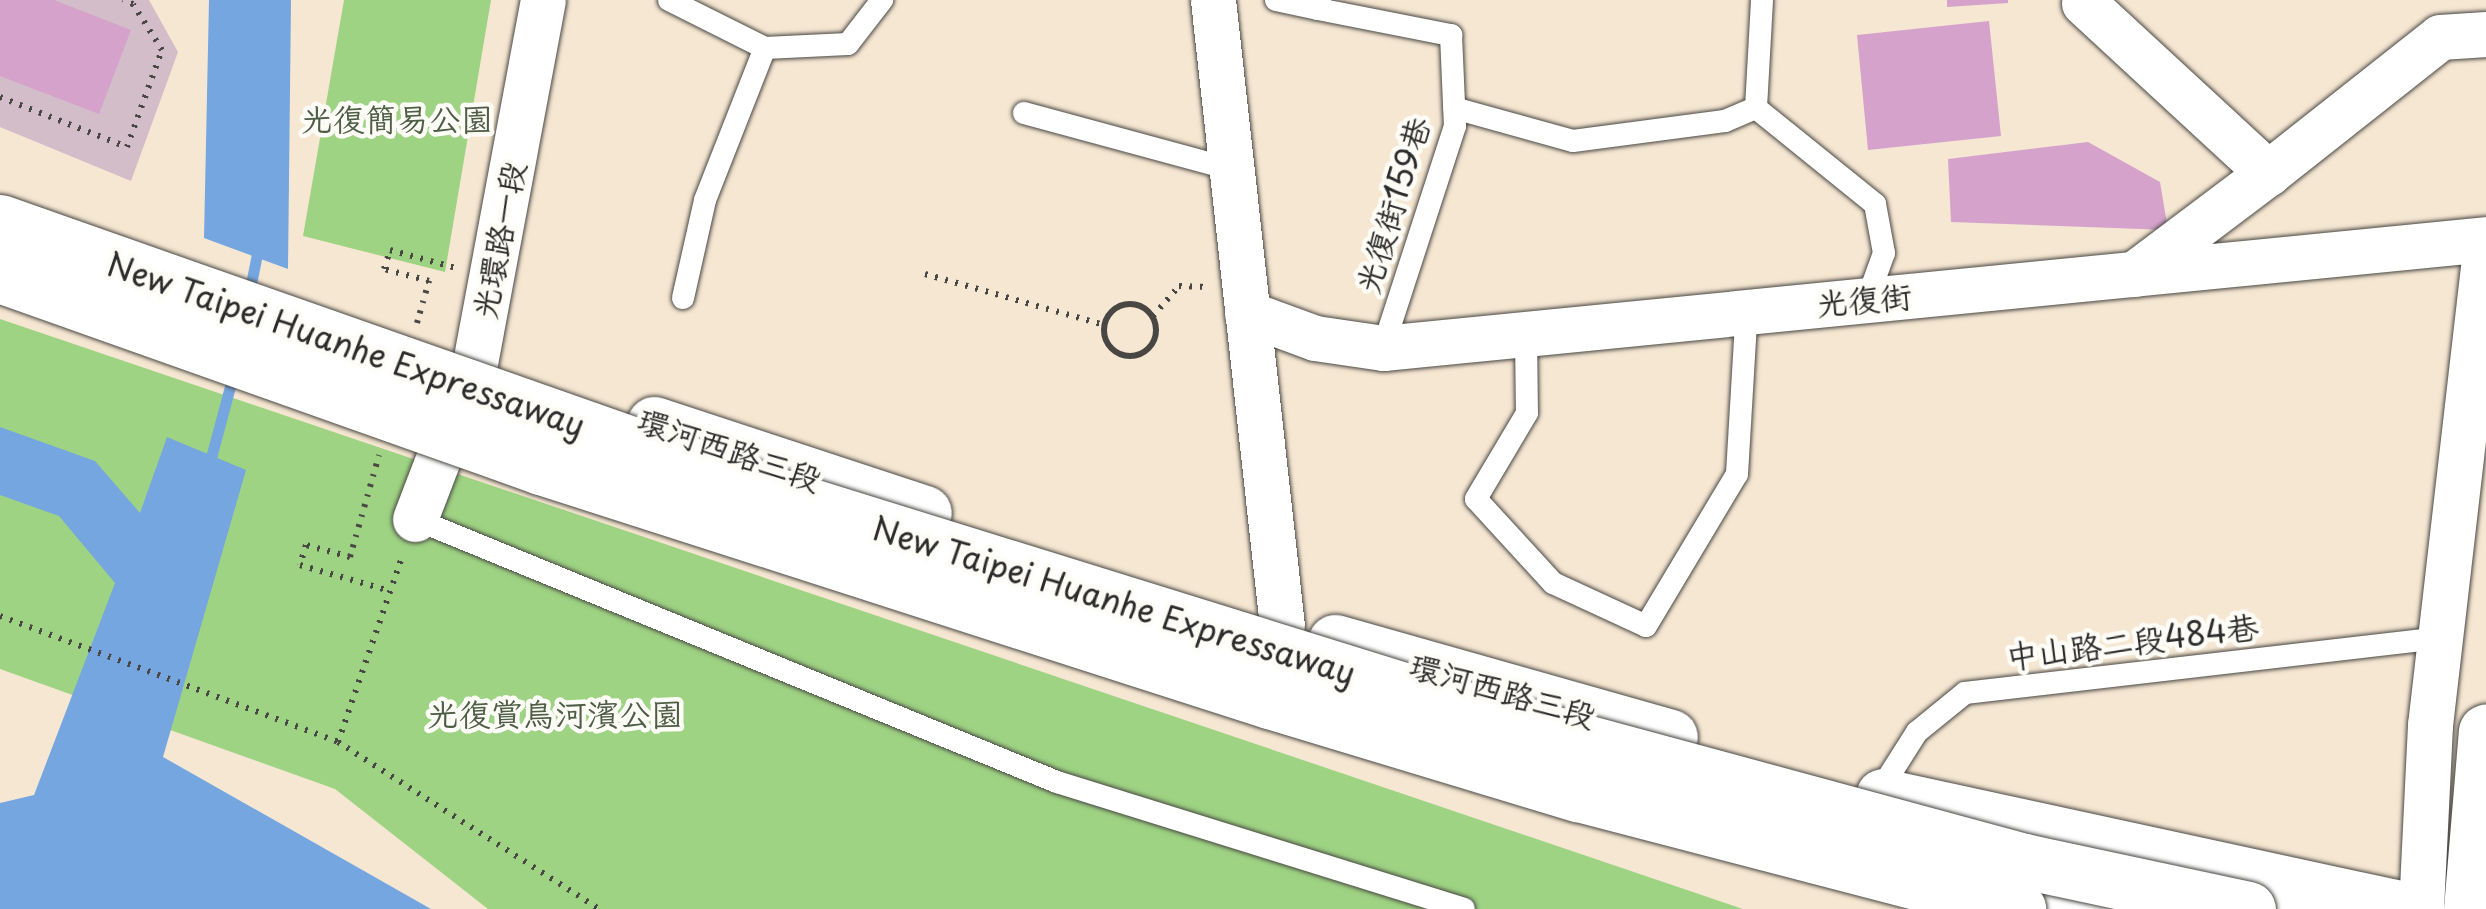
<!DOCTYPE html>
<meta charset="utf-8">
<style>
body{margin:0}
#map{position:relative;width:2486px;height:909px;overflow:hidden;background:#f6e7d2;font-family:"Playpen Sans","LXGW WenKai TC",sans-serif}
div>[style]{position:absolute}
.industrial>*{inset:0;background:#d2bdc8}
.green>*{inset:0;background:#9ed383}
.water>*{inset:0;background:#75a6e0}
.stream>*{height:11px;margin:-5.5px;padding:0 5.5px;transform-origin:5.5px;border-radius:5.5px;background:#75a6e0}
.building>*{inset:0;background:#d5a2cb}
.path>*{height:6px;margin-top:-3px;transform-origin:0;background:repeating-linear-gradient(90deg,#494744 0 2.5px,transparent 0 10.5px)}
.path>.ring{margin:-3px;padding:0;box-sizing:content-box;background:none;border:6px solid #494744;border-radius:50%}
.roads{filter:drop-shadow(0 0 2px #494744) drop-shadow(0 0 2px #494744)}
.lane>*{height:22px;margin:-11px;padding:0 11px;transform-origin:11px;border-radius:11px;background:#fff}
.street>*{height:45px;margin:-22.5px;padding:0 22.5px;transform-origin:22.5px;border-radius:22.5px;background:#fff}
.secondary>*{height:55px;margin:-27.5px;padding:0 27.5px;transform-origin:27.5px;border-radius:27.5px;background:#fff}
.path-bridge>*{height:6px;margin-top:-3px;transform-origin:0;background:repeating-linear-gradient(90deg,#494744 0 2.5px,transparent 0 10.5px)}
.bridges{filter:drop-shadow(0 0 2px #494744) drop-shadow(0 0 2px #494744)}
.highway-bridge>*{height:55px;margin:-27.5px;padding:0 27.5px;transform-origin:27.5px;border-radius:27.5px;background:#fff}
span{translate:-50% -50%;white-space:nowrap;text-align:center;line-height:1.15;-webkit-text-stroke:9px #fdfcf7;paint-order:stroke}
.park-label{font-size:32px;color:#4e5d45}
.street-label{font-size:32px;color:#2b2b2b}
</style>
<div id="map">
<div class="industrial">
<div style="clip-path:polygon(0 0,149px 0,178px 52px,131px 181px,0 127px)"></div>
</div>
<div class="green">
<div style="clip-path:polygon(344px 0,491px 0,445px 272px,303px 236px)"></div>
<div style="clip-path:polygon(0 319px,1743px 909px,488px 909px,335px 789px,0 669px)"></div>
</div>
<div class="water">
<div style="clip-path:polygon(209px 0,291px 0,288px 269px,204px 238px)"></div>
<div style="clip-path:polygon(0 427px,95px 461px,140px 513px,167px 437px,246px 470px,163px 757px,431px 909px,0 909px,0 803px,34px 795px,115px 583px,59px 516px,0 495px)"></div>
</div>
<div class="stream">
<div style="left:249px;top:294px;width:51px;rotate:-78.7deg"></div>
<div style="left:208px;top:469px;width:101px;rotate:-75.1deg"></div>
</div>
<div class="building">
<div style="clip-path:polygon(0 0,54px 0,131px 30px,99px 114px,0 76px)"></div>
<div style="clip-path:polygon(1947px 0,2008px 0,2008px 3px,1947px 7px)"></div>
<div style="clip-path:polygon(1989px 21px,2001px 136px,1868px 150px,1857px 35px)"></div>
<div style="clip-path:polygon(2088px 142px,2160px 182px,2168px 230px,1951px 222px,1948px 159px)"></div>
</div>
<div class="path">
<div style="left:0;top:97px;width:136px;rotate:21.5deg"></div>
<div style="left:127px;top:147px;width:103px;rotate:-70.2deg"></div>
<div style="left:162px;top:50px;width:54px;rotate:-122.2deg"></div>
<div style="left:133px;top:4px;width:11px;rotate:-158deg"></div>
<div style="left:925px;top:274px;width:186px;rotate:15.9deg"></div>
<div style="left:429px;top:281px;width:47px;rotate:-165.1deg"></div>
<div style="left:384px;top:269px;width:20px;rotate:-72deg"></div>
<div style="left:390px;top:250px;width:68px;rotate:15.3deg"></div>
<div class="ring" style="left:1104px;top:304px;width:46px;height:46px"></div>
<div style="left:1153px;top:316px;width:40px;rotate:-49deg"></div>
<div style="left:1179px;top:286px;width:29px;rotate:2deg"></div>
<div style="left:350px;top:557px;width:46px;rotate:-164.7deg"></div>
<div style="left:306px;top:545px;width:21px;rotate:107deg"></div>
<div style="left:300px;top:565px;width:94px;rotate:16.1deg"></div>
<div style="left:0;top:616px;width:361px;rotate:20.4deg"></div>
<div style="left:338px;top:742px;width:310px;rotate:32.6deg"></div>
<div style="left:338px;top:742px;width:199px;rotate:-70.9deg"></div>
</div>
<div class="roads">
<div class="lane">
<div style="left:669px;top:0;width:107px;rotate:26.6deg"></div>
<div style="left:765px;top:48px;width:83px;rotate:-2.8deg"></div>
<div style="left:848px;top:44px;width:56px;rotate:-52.3deg"></div>
<div style="left:1276px;top:0;width:43px;rotate:12.1deg"></div>
<div style="left:1318px;top:9px;width:9px;rotate:-77deg"></div>
<div style="left:1318px;top:9px;width:136px;rotate:11.1deg"></div>
<div style="left:1451px;top:35px;width:91px;rotate:87.5deg"></div>
<div style="left:1455px;top:126px;width:233px;rotate:108deg"></div>
<div style="left:1454px;top:108px;width:123px;rotate:15.5deg"></div>
<div style="left:1573px;top:141px;width:153px;rotate:-7.5deg"></div>
<div style="left:1725px;top:121px;width:34px;rotate:-23deg"></div>
<div style="left:1756px;top:108px;width:153px;rotate:38.9deg"></div>
<div style="left:1875px;top:204px;width:50px;rotate:79.6deg"></div>
<div style="left:1884px;top:253px;width:50px;rotate:109.9deg"></div>
<div style="left:1756px;top:108px;width:108px;rotate:-86.8deg"></div>
<div style="left:1024px;top:113px;width:213px;rotate:15.2deg"></div>
<div style="left:683px;top:298px;width:100px;rotate:-77.3deg"></div>
<div style="left:705px;top:200px;width:163px;rotate:-68.5deg"></div>
<div style="left:1526px;top:335px;width:78px;rotate:89.3deg"></div>
<div style="left:1527px;top:413px;width:100px;rotate:120.7deg"></div>
<div style="left:1476px;top:499px;width:114px;rotate:47.5deg"></div>
<div style="left:1553px;top:583px;width:102px;rotate:24.8deg"></div>
<div style="left:1646px;top:626px;width:177px;rotate:-59.1deg"></div>
<div style="left:1737px;top:474px;width:166px;rotate:-86.6deg"></div>
<div style="left:415px;top:519px;width:694px;rotate:22.28deg"></div>
<div style="left:1057px;top:782px;width:426px;rotate:17.3deg"></div>
<div style="left:1877px;top:795px;width:75px;rotate:-57.6deg"></div>
<div style="left:1917px;top:732px;width:62px;rotate:-39.1deg"></div>
<div style="left:1965px;top:693px;width:479px;rotate:-6.6deg"></div>
</div>
<div class="street">
<div style="left:1213px;top:0;width:630px;rotate:83.71deg"></div>
<div style="left:2084px;top:3px;width:251px;rotate:42.7deg"></div>
<div style="left:2268px;top:173px;width:219px;rotate:-38.3deg"></div>
<div style="left:2440px;top:37px;width:46px;rotate:-3.7deg"></div>
<div style="left:2134px;top:274px;width:168px;rotate:-37deg"></div>
<div style="left:1247px;top:313px;width:72px;rotate:20.2deg"></div>
<div style="left:1315px;top:338px;width:69px;rotate:8.4deg"></div>
<div style="left:1383px;top:348px;width:1108px;rotate:-5.64deg"></div>
<div style="left:415px;top:519px;width:167px;rotate:-69deg"></div>
<div style="left:475px;top:363px;width:369px;rotate:-79.4deg"></div>
<div style="left:2421px;top:909px;width:184px;rotate:-87.2deg"></div>
<div style="left:2430px;top:725px;width:488px;rotate:-83.4deg"></div>
</div>
<div class="secondary">
<div style="left:654px;top:424px;width:284px;rotate:18.2deg"></div>
<div style="left:1335px;top:642px;width:348px;rotate:15.8deg"></div>
<div style="left:1883px;top:796px;width:533px;rotate:12.24deg"></div>
<div style="left:1970px;top:879px;width:121px;rotate:14.4deg"></div>
<div style="left:2471px;top:909px;width:178px;rotate:-85.2deg"></div>
</div>
</div>
<div class="path-bridge">
<div style="left:417px;top:323px;width:44px;rotate:-74.1deg"></div>
<div style="left:350px;top:557px;width:106px;rotate:-74.1deg"></div>
</div>
<div class="bridges">
<div class="highway-bridge">
<div style="left:0;top:222px;width:826px;rotate:19.38deg"></div>
<div style="left:779px;top:496px;width:728px;rotate:17.26deg"></div>
<div style="left:1474px;top:712px;width:570px;rotate:15.16deg"></div>
<div style="left:2024px;top:861px;width:229px;rotate:12.1deg"></div>
<div style="left:0;top:275px;width:574px;rotate:19.54deg"></div>
<div style="left:541px;top:467px;width:765px;rotate:17.82deg"></div>
<div style="left:1269px;top:701px;width:323px;rotate:16.8deg"></div>
<div style="left:1578px;top:794px;width:455px;rotate:14.6deg"></div>
</div>
</div>
<div class="park-label">
<span style="left:397px;top:118px">光復簡易公園</span>
<span style="left:555px;top:713px">光復賞鳥河濱公園</span>
</div>
<div class="street-label">
<span style="left:1392px;top:205px;rotate:-73deg">光復街159巷</span>
<span style="left:498px;top:240px;rotate:-79deg">光環路一段</span>
<span style="left:1864px;top:299px;rotate:-5deg">光復街</span>
<span style="left:346px;top:344px;rotate:19deg">New Taipei Huanhe Expressaway</span>
<span style="left:730px;top:449px;rotate:19deg">環河西路三段</span>
<span style="left:1114px;top:600px;rotate:17deg">New Taipei Huanhe Expressaway</span>
<span style="left:2132px;top:641px;rotate:-7deg">中山路二段484巷</span>
<span style="left:1503px;top:690px;rotate:16deg">環河西路三段</span>
</div>
</div>
